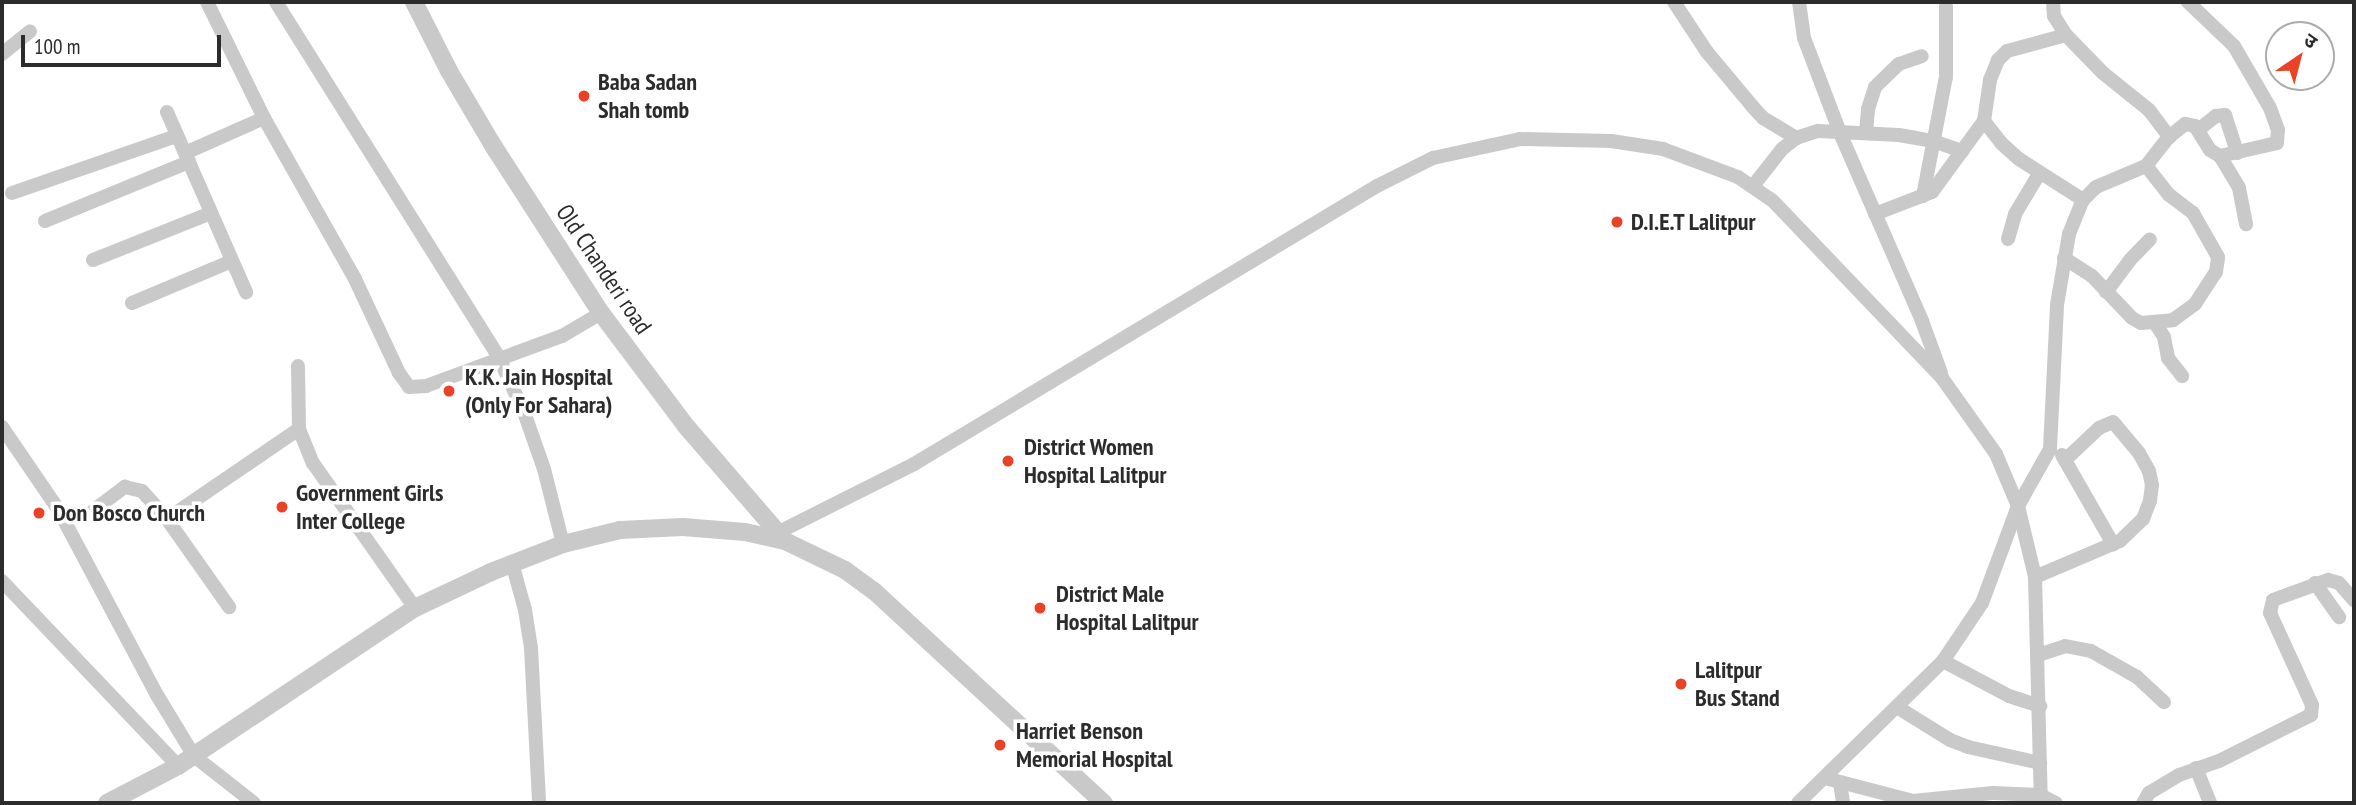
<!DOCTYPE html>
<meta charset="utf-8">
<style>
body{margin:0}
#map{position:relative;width:2356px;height:805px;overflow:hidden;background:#fff;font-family:"PT Sans Narrow","Noto Sans Devanagari",sans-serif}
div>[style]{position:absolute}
.minor>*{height:14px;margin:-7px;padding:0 7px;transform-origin:7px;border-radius:7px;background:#c9c9c9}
.tertiary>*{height:18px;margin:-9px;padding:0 9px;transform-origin:9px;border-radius:9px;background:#c9c9c9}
.dots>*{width:19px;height:19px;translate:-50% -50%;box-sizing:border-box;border:4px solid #fff;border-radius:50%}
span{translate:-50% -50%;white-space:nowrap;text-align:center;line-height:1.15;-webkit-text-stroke:7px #fff;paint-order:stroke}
.poi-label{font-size:24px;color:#2c2c2c;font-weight:700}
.left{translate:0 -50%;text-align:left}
.street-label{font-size:24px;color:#2c2c2c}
.frame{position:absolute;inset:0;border:4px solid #2c2c2c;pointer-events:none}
.north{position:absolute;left:2265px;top:21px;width:70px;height:70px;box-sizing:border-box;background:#fff;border:2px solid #ababab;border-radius:50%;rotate:35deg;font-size:19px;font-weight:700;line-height:28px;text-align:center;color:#2c2c2c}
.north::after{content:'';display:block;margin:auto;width:24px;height:32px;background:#e94227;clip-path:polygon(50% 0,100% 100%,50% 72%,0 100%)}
.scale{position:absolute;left:21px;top:35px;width:200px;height:32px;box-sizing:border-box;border:4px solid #2c2c2c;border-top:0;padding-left:9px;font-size:21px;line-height:24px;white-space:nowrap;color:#2c2c2c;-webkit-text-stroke:5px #fff;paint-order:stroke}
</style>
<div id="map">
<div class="minor">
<div style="left:207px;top:2px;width:129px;rotate:63.8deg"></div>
<div style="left:264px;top:118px;width:185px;rotate:60.5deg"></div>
<div style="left:355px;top:279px;width:104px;rotate:64.9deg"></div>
<div style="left:399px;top:373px;width:17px;rotate:54deg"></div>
<div style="left:409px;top:387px;width:17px;rotate:-3deg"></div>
<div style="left:426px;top:386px;width:145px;rotate:-20.2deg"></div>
<div style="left:562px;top:336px;width:45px;rotate:-30.5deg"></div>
<div style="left:276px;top:2px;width:420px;rotate:57.9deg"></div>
<div style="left:499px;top:358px;width:60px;rotate:65.2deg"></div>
<div style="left:524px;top:412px;width:60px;rotate:70.7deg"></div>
<div style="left:544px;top:469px;width:77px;rotate:75.8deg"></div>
<div style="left:1674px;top:2px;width:60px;rotate:56.6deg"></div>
<div style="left:1707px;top:52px;width:72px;rotate:50.1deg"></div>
<div style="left:1753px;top:107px;width:15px;rotate:48deg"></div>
<div style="left:1763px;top:118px;width:39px;rotate:31deg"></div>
<div style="left:1799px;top:2px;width:36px;rotate:82deg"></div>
<div style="left:1804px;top:38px;width:102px;rotate:69.2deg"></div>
<div style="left:1840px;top:133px;width:205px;rotate:66.4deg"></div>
<div style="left:1922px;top:321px;width:55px;rotate:69.9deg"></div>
<div style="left:2053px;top:2px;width:14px;rotate:86deg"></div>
<div style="left:2054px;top:16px;width:22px;rotate:58deg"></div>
<div style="left:2066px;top:35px;width:53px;rotate:45.8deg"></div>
<div style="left:2103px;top:73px;width:59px;rotate:38.8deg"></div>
<div style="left:2149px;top:110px;width:34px;rotate:53deg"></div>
<div style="left:2066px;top:35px;width:61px;rotate:164.8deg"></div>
<div style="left:2007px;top:51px;width:13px;rotate:135deg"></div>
<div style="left:1998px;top:60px;width:22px;rotate:112deg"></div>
<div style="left:1990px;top:80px;width:41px;rotate:98.3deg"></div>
<div style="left:1984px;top:121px;width:28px;rotate:52deg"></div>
<div style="left:2001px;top:143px;width:24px;rotate:42deg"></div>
<div style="left:2019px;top:159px;width:76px;rotate:32.6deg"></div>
<div style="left:2px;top:54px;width:36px;rotate:-39deg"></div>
<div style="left:167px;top:112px;width:197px;rotate:66.3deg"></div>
<div style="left:2198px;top:130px;width:23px;rotate:-38deg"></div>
<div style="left:2216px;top:116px;width:9px;rotate:-6deg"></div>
<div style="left:2225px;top:115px;width:40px;rotate:72deg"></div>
<div style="left:1866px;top:133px;width:24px;rotate:-85deg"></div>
<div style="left:1868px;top:109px;width:23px;rotate:-72deg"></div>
<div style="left:1875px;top:87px;width:33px;rotate:-44deg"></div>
<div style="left:1899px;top:64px;width:24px;rotate:-19deg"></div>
<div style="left:185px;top:153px;width:86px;rotate:-23.9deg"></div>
<div style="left:2220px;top:156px;width:37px;rotate:59deg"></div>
<div style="left:2239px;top:188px;width:37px;rotate:79deg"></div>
<div style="left:1753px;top:186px;width:47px;rotate:-51.9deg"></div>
<div style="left:1782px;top:149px;width:18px;rotate:-38deg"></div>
<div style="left:1796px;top:138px;width:23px;rotate:-18deg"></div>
<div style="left:1818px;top:131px;width:81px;rotate:2.8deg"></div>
<div style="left:1899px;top:135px;width:35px;rotate:10deg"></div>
<div style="left:1933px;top:141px;width:31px;rotate:19deg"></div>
<div style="left:12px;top:193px;width:175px;rotate:-19.1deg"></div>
<div style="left:1923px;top:196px;width:121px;rotate:-79.1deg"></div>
<div style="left:1946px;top:77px;width:71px;rotate:-90deg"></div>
<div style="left:1875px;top:214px;width:61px;rotate:-21.1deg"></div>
<div style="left:1932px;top:192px;width:88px;rotate:-53.8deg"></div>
<div style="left:45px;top:221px;width:156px;rotate:-22.3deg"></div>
<div style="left:2008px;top:239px;width:26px;rotate:-74deg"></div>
<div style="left:2015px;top:214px;width:47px;rotate:-59deg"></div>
<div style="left:2064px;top:258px;width:33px;rotate:33deg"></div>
<div style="left:2092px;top:276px;width:58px;rotate:46.4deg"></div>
<div style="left:2132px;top:318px;width:10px;rotate:29deg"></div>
<div style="left:2141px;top:323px;width:32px;rotate:-5deg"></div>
<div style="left:2173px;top:320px;width:27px;rotate:-36deg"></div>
<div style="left:2195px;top:304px;width:38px;rotate:-57deg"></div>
<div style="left:2216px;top:272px;width:15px;rotate:-82deg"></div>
<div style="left:2218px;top:257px;width:51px;rotate:-119.6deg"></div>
<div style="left:2193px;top:213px;width:30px;rotate:-143deg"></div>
<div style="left:2169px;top:195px;width:37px;rotate:-128deg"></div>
<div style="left:93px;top:260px;width:127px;rotate:-21.7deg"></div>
<div style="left:2106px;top:292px;width:39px;rotate:-53deg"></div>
<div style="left:2129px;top:261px;width:30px;rotate:-46deg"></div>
<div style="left:132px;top:303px;width:108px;rotate:-22.8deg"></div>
<div style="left:2155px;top:323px;width:17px;rotate:57deg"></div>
<div style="left:2164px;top:337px;width:21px;rotate:79deg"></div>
<div style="left:2168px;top:358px;width:23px;rotate:52deg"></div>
<div style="left:298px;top:366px;width:63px;rotate:89.1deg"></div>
<div style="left:299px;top:429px;width:37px;rotate:68deg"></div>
<div style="left:313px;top:463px;width:177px;rotate:54.9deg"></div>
<div style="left:2px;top:427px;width:99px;rotate:55.7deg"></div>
<div style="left:58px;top:509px;width:211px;rotate:62deg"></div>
<div style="left:157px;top:695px;width:71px;rotate:58.8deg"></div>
<div style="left:194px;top:756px;width:76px;rotate:38.1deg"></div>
<div style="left:2062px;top:455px;width:103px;rotate:60.2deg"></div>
<div style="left:94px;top:510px;width:39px;rotate:-37deg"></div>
<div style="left:125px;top:487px;width:17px;rotate:13deg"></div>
<div style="left:142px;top:491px;width:38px;rotate:48deg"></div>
<div style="left:167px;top:519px;width:108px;rotate:54.8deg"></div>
<div style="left:167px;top:519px;width:160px;rotate:-34.3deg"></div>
<div style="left:777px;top:533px;width:153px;rotate:-26.7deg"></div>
<div style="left:914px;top:464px;width:540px;rotate:-30.98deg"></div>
<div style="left:1377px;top:186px;width:63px;rotate:-26.6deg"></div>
<div style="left:1433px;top:158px;width:89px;rotate:-12.3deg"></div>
<div style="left:1520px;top:139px;width:91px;rotate:1.3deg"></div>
<div style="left:1611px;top:141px;width:53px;rotate:8.7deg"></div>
<div style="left:1663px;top:149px;width:80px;rotate:20.5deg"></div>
<div style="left:1738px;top:177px;width:42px;rotate:34.4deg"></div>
<div style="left:1773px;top:201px;width:245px;rotate:46.3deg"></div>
<div style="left:1942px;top:378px;width:93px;rotate:54.6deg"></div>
<div style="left:1996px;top:454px;width:56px;rotate:67.1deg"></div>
<div style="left:2018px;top:506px;width:73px;rotate:76.5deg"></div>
<div style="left:2035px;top:577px;width:226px;rotate:88.5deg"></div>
<div style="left:512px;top:563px;width:49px;rotate:74.5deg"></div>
<div style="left:525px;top:610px;width:38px;rotate:81deg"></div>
<div style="left:531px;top:648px;width:155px;rotate:87deg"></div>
<div style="left:2035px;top:577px;width:92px;rotate:-23deg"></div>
<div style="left:2120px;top:541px;width:32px;rotate:-44deg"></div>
<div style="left:2143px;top:519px;width:19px;rotate:-69deg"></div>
<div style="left:2150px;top:501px;width:16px;rotate:-83deg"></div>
<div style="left:2152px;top:485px;width:14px;rotate:-102deg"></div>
<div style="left:2149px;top:471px;width:21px;rotate:-119deg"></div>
<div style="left:2139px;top:453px;width:40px;rotate:-130deg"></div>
<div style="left:2113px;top:422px;width:15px;rotate:157deg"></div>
<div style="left:2099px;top:428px;width:47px;rotate:136.7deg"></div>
<div style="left:2px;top:581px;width:255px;rotate:46.4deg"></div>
<div style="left:2315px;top:583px;width:42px;rotate:54.8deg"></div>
<div style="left:2038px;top:655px;width:28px;rotate:-18deg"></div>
<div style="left:2065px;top:646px;width:26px;rotate:11deg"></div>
<div style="left:2091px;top:651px;width:53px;rotate:29.5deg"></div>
<div style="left:2137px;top:677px;width:37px;rotate:43deg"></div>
<div style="left:1943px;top:661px;width:75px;rotate:27.9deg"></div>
<div style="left:2009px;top:696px;width:33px;rotate:18deg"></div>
<div style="left:1897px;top:707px;width:62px;rotate:31.9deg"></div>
<div style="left:1950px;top:740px;width:19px;rotate:21deg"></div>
<div style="left:1968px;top:747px;width:74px;rotate:12.5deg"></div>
<div style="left:2196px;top:768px;width:38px;rotate:68deg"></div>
<div style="left:1825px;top:778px;width:91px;rotate:14.6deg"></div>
<div style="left:1913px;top:801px;width:80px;rotate:-5.7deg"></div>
<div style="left:1993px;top:793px;width:47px;rotate:2.4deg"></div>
<div style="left:2040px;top:795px;width:18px;rotate:27deg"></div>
<div style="left:1840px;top:783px;width:20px;rotate:81deg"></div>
<div style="left:1798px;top:803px;width:203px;rotate:-44.4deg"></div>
<div style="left:1943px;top:661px;width:70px;rotate:-56.1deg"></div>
<div style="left:1982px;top:603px;width:103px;rotate:-69.6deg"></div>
<div style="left:2018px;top:506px;width:65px;rotate:-60.7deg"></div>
<div style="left:2050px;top:449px;width:144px;rotate:-87.2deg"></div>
<div style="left:2057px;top:305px;width:72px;rotate:-80.4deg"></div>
<div style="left:2069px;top:234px;width:37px;rotate:-68deg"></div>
<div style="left:2083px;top:200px;width:18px;rotate:-45deg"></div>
<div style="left:2096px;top:187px;width:54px;rotate:-22.8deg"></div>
<div style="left:2146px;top:166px;width:37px;rotate:-52deg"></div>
<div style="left:2169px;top:137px;width:21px;rotate:-39deg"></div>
<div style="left:2185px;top:124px;width:10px;rotate:11deg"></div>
<div style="left:2195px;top:126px;width:28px;rotate:58deg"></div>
<div style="left:2210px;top:150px;width:12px;rotate:31deg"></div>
<div style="left:2220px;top:156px;width:58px;rotate:-12.8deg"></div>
<div style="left:2277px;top:143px;width:13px;rotate:-86deg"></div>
<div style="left:2278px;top:130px;width:23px;rotate:-110deg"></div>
<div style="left:2270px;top:108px;width:72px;rotate:-120.1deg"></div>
<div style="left:2234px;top:46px;width:64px;rotate:-136.3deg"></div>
<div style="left:2143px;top:803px;width:12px;rotate:-59deg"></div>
<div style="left:2149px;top:793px;width:35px;rotate:-31deg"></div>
<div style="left:2179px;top:775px;width:42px;rotate:-19.3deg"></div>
<div style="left:2219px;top:761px;width:103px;rotate:-26.6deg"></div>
<div style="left:2311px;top:715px;width:10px;rotate:-84deg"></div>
<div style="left:2312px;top:705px;width:101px;rotate:-114.5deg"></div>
<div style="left:2270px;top:613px;width:13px;rotate:-77deg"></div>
<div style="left:2273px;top:600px;width:59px;rotate:-20deg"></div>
<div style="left:2328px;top:580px;width:11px;rotate:15deg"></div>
<div style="left:2339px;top:583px;width:23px;rotate:49deg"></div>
</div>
<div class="tertiary">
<div style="left:414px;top:2px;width:77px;rotate:63.1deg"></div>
<div style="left:449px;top:71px;width:88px;rotate:59.4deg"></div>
<div style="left:494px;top:147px;width:197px;rotate:57.2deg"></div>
<div style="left:601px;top:313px;width:140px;rotate:53.1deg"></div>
<div style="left:685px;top:425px;width:153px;rotate:49.2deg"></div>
<div style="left:107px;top:803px;width:80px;rotate:-27.5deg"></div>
<div style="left:178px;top:766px;width:285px;rotate:-33.7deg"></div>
<div style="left:415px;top:608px;width:84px;rotate:-25.3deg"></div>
<div style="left:491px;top:572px;width:77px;rotate:-21.3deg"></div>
<div style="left:563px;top:544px;width:59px;rotate:-13.8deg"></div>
<div style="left:620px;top:530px;width:63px;rotate:-2.7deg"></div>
<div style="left:683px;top:527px;width:62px;rotate:4.6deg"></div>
<div style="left:745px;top:532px;width:41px;rotate:12.7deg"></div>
<div style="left:785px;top:541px;width:67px;rotate:25.8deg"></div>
<div style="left:845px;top:570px;width:36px;rotate:36deg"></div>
<div style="left:874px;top:591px;width:313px;rotate:42.7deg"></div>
</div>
<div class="dots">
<div style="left:584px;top:96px;background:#e94227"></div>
<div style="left:1617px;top:222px;background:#e94227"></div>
<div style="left:449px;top:391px;background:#e94227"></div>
<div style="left:1008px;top:461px;background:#e94227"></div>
<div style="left:282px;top:507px;background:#e94227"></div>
<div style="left:39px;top:513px;background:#e94227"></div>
<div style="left:1040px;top:608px;background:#e94227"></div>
<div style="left:1681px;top:684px;background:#e94227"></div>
<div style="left:1000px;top:745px;background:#e94227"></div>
</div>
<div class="poi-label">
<span class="left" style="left:598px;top:96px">Baba Sadan<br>Shah tomb</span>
<span class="left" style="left:1631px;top:222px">D.I.E.T Lalitpur</span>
<span class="left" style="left:465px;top:391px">K.K. Jain Hospital<br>(Only For Sahara)</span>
<span class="left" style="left:1024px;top:461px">District Women<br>Hospital Lalitpur</span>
<span class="left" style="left:296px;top:507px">Government Girls<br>Inter College</span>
<span class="left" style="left:53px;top:513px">Don Bosco Church</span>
<span class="left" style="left:1056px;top:608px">District Male<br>Hospital Lalitpur</span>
<span class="left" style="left:1695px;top:684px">Lalitpur<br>Bus Stand</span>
<span class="left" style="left:1016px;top:745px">Harriet Benson<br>Memorial Hospital</span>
</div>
<div class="street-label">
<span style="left:604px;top:269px;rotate:56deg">Old Chanderi road</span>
</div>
<div class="frame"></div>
<div class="north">उ</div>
<div class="scale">100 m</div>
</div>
